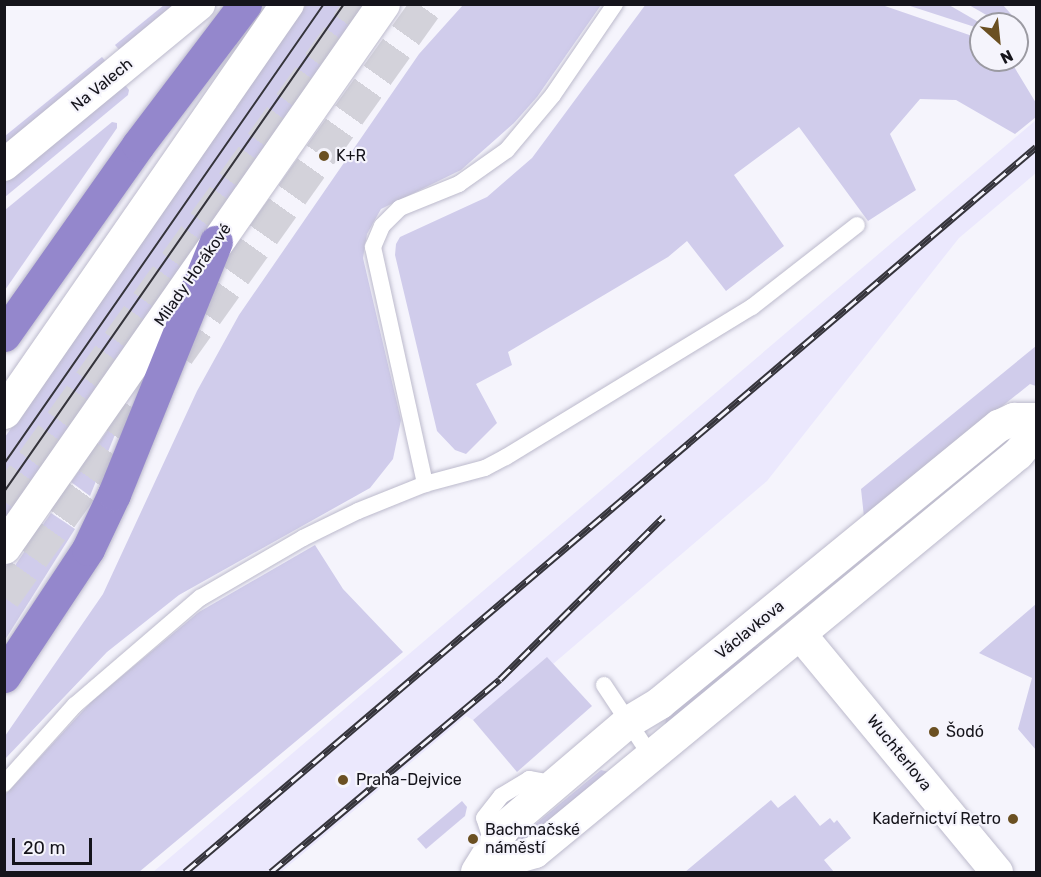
<!DOCTYPE html>
<meta charset="utf-8">
<style>
body{margin:0}
#map{position:relative;width:1041px;height:877px;overflow:hidden;background:#f5f4fc;font-family:Rubik,sans-serif}
div>[style]{position:absolute}
.built>*{inset:0;background:#ebe8fd}
.green>*{inset:0;background:#d0cceb}
.highway-tunnel>*{height:33px;margin-top:-16.5px;transform-origin:0;background:repeating-linear-gradient(90deg,#d3d2da 0 33px,transparent 0 49px)}
.roads{filter:drop-shadow(0 0 2px #bcbacc) drop-shadow(0 0 2px #bcbacc)}
.lane>*{height:16px;margin:-8px;padding:0 8px;transform-origin:8px;border-radius:8px;background:#fff}
.street>*{height:32px;margin:-16px;padding:0 16px;transform-origin:16px;border-radius:16px;background:#fff}
.secondary>*{height:33px;margin:-16.5px;padding:0 16.5px;transform-origin:16.5px;border-radius:16.5px;background:#fff}
.highway>*{height:33px;margin:-16.5px;padding:0 16.5px;transform-origin:16.5px;border-radius:16.5px;background:#9487cc}
.tram>*{height:1.5px;margin:-0.75px;padding:0 0.75px;transform-origin:0.75px;border-radius:0.75px;background:#35343b}
.rail>*{height:7px;margin-top:-3.5px;transform-origin:0;background:repeating-linear-gradient(90deg,#f5f4fc 0 14px,#35343b 0 28px);box-sizing:border-box;border-block:2px solid #35343b}
.dots>*{width:16px;height:16px;translate:-50% -50%;box-sizing:border-box;border:3px solid #f5f4fc;border-radius:50%}
span{translate:-50% -50%;white-space:nowrap;text-align:center;line-height:1.15;-webkit-text-stroke:4.5px #f5f4fc;paint-order:stroke}
.street-label{font-size:16px;color:#15141b}
.poi-label{font-size:16px;color:#15141b}
.left{translate:0 -50%;text-align:left}
.right{translate:-100% -50%;text-align:right}
.frame{position:absolute;inset:0;border:6px solid #15141b;pointer-events:none}
.north{position:absolute;left:969px;top:12px;width:60px;height:60px;box-sizing:border-box;background:#f5f4fc;border:2px solid #9b9aa2;border-radius:50%;rotate:153deg;font-size:16px;font-weight:700;line-height:24px;text-align:center;color:#15141b}
.north::after{content:'';display:block;margin:auto;width:21px;height:27px;background:#6b5022;clip-path:polygon(50% 0,100% 100%,50% 72%,0 100%)}
.scale{position:absolute;left:12px;top:838px;width:80px;height:27px;box-sizing:border-box;border:3px solid #15141b;border-top:0;padding-left:8px;font-size:18px;line-height:21px;white-space:nowrap;color:#15141b;-webkit-text-stroke:4px #f5f4fc;paint-order:stroke}
</style>
<div id="map">
<div class="built">
<div style="clip-path:polygon(1036px 120px,1036px 173px,959px 238px,767px 481px,553px 664px,547px 658px,473px 720px,466px 716px,281px 872px,153px 872px)"></div>
</div>
<div class="green">
<div style="clip-path:polygon(646px 4px,882px 5px,981px 39px,981px 60px,1010px 60px,1036px 103px,1036px 117px,1015px 134px,956px 100px,920px 99px,890px 134px,916px 190px,868px 221px,799px 127px,734px 175px,784px 246px,726px 291px,687px 241px,668px 257px,508px 352px,512px 365px,476px 384px,497px 423px,466px 454px,455px 450px,437px 431px,395px 255px,396px 244px,400px 237px,487px 197px,532px 158px)"></div>
<div style="clip-path:polygon(164px 5px,181px 5px,122px 53px,115px 45px)"></div>
<div style="clip-path:polygon(306px 5px,366px 5px,5px 520px,5px 437px)"></div>
<div style="clip-path:polygon(463px 5px,601px 5px,537px 97px,514px 123px,461px 170px,381px 209px,367px 234px,363px 258px,401px 420px,393px 459px,370px 488px,179px 595px,107px 652px,5px 759px,5px 736px,103px 594px,197px 391px,239px 315px,419px 54px)"></div>
<div style="clip-path:polygon(907px 5px,949px 5px,982px 24px,981px 29px)"></div>
<div style="clip-path:polygon(969px 5px,1003px 5px,1017px 21px,1002px 24px)"></div>
<div style="clip-path:polygon(102px 57px,109px 65px,5px 150px,5px 136px)"></div>
<div style="clip-path:polygon(122px 81px,129px 90px,128px 95px,5px 197px,5px 178px)"></div>
<div style="clip-path:polygon(112px 122px,117px 123px,117px 128px,5px 290px,5px 210px)"></div>
<div style="clip-path:polygon(1036px 346px,1036px 386px,1030px 384px,864px 517px,861px 489px)"></div>
<div style="clip-path:polygon(120px 413px,123px 415px,90px 496px,71px 482px)"></div>
<div style="clip-path:polygon(51px 513px,75px 529px,5px 640px,5px 580px)"></div>
<div style="clip-path:polygon(315px 545px,343px 589px,403px 652px,139px 872px,5px 872px,5px 795px,92px 701px,199px 612px)"></div>
<div style="clip-path:polygon(1036px 604px,1036px 750px,1018px 729px,1032px 678px,979px 653px)"></div>
<div style="clip-path:polygon(753px 647px,761px 647px,665px 727px,666px 717px)"></div>
<div style="clip-path:polygon(547px 657px,592px 706px,517px 772px,473px 720px)"></div>
<div style="clip-path:polygon(601px 770px,609px 772px,530px 849px,518px 844px,521px 836px)"></div>
<div style="clip-path:polygon(795px 795px,820px 826px,830px 818px,834px 823px,837px 820px,851px 838px,824px 860px,834px 872px,685px 872px,771px 800px,778px 808px)"></div>
<div style="clip-path:polygon(462px 801px,467px 807px,465px 816px,426px 849px,417px 839px)"></div>
</div>
<div class="highway-tunnel">
<div style="left:178px;top:354px;width:430px;rotate:-54.5deg"></div>
<div style="left:4px;top:501px;width:612px;rotate:-54.31deg"></div>
<div style="left:4px;top:597px;width:244px;rotate:-54.5deg"></div>
</div>
<div class="roads">
<div class="lane">
<div style="left:615px;top:4px;width:110px;rotate:124.3deg"></div>
<div style="left:553px;top:95px;width:72px;rotate:129.9deg"></div>
<div style="left:507px;top:150px;width:59px;rotate:144.7deg"></div>
<div style="left:459px;top:184px;width:64px;rotate:157.9deg"></div>
<div style="left:400px;top:208px;width:25px;rotate:135deg"></div>
<div style="left:382px;top:226px;width:23px;rotate:113deg"></div>
<div style="left:373px;top:247px;width:243px;rotate:77.6deg"></div>
<div style="left:425px;top:484px;width:62px;rotate:-14.9deg"></div>
<div style="left:485px;top:468px;width:24px;rotate:-28deg"></div>
<div style="left:506px;top:457px;width:288px;rotate:-31.4deg"></div>
<div style="left:752px;top:307px;width:133px;rotate:-38deg"></div>
<div style="left:604px;top:685px;width:85px;rotate:56.5deg"></div>
<div style="left:4px;top:784px;width:106px;rotate:-48.1deg"></div>
<div style="left:75px;top:705px;width:165px;rotate:-40.6deg"></div>
<div style="left:200px;top:598px;width:119px;rotate:-30.2deg"></div>
<div style="left:303px;top:538px;width:61px;rotate:-26.1deg"></div>
<div style="left:358px;top:511px;width:72px;rotate:-21.9deg"></div>
<div style="left:492px;top:842px;width:25px;rotate:-108deg"></div>
<div style="left:484px;top:818px;width:28px;rotate:-52deg"></div>
<div style="left:501px;top:796px;width:33px;rotate:-31deg"></div>
<div style="left:529px;top:779px;width:11px;rotate:10deg"></div>
<div style="left:540px;top:781px;width:12px;rotate:48deg"></div>
</div>
<div class="street">
<div style="left:4px;top:165px;width:253px;rotate:-39.5deg"></div>
<div style="left:800px;top:634px;width:309px;rotate:50.4deg"></div>
<div style="left:483px;top:867px;width:54px;rotate:-16.1deg"></div>
<div style="left:535px;top:852px;width:626px;rotate:-39.49deg"></div>
<div style="left:1018px;top:454px;width:28px;rotate:-49deg"></div>
<div style="left:477px;top:872px;width:53px;rotate:-58.1deg"></div>
<div style="left:505px;top:827px;width:160px;rotate:-40.4deg"></div>
<div style="left:627px;top:723px;width:39px;rotate:-31deg"></div>
<div style="left:660px;top:703px;width:438px;rotate:-39.3deg"></div>
<div style="left:999px;top:426px;width:17px;rotate:-25deg"></div>
<div style="left:1014px;top:419px;width:22px"></div>
</div>
<div class="secondary">
<div style="left:4px;top:412px;width:497px;rotate:-55.3deg"></div>
<div style="left:4px;top:547px;width:662px;rotate:-55.09deg"></div>
</div>
<div class="highway">
<div style="left:4px;top:335px;width:232px;rotate:-54.8deg"></div>
<div style="left:138px;top:145px;width:177px;rotate:-52.8deg"></div>
<div style="left:4px;top:676px;width:152px;rotate:-56.5deg"></div>
<div style="left:88px;top:549px;width:61px;rotate:-64.7deg"></div>
<div style="left:114px;top:494px;width:272px;rotate:-68deg"></div>
</div>
</div>
<div class="tram">
<div style="left:4px;top:464px;width:560px;rotate:-55.18deg"></div>
<div style="left:4px;top:492px;width:595px;rotate:-55.13deg"></div>
</div>
<div class="rail">
<div style="left:185px;top:872px;width:1118px;rotate:-40.43deg"></div>
<div style="left:271px;top:872px;width:299px;rotate:-40.1deg"></div>
<div style="left:500px;top:679px;width:230px;rotate:-44.8deg"></div>
</div>
<div class="dots">
<div style="left:324px;top:156px;background:#6b5022"></div>
<div style="left:934px;top:732px;background:#6b5022"></div>
<div style="left:343px;top:780px;background:#6b5022"></div>
<div style="left:1013px;top:819px;background:#6b5022"></div>
<div style="left:473px;top:839px;background:#6b5022"></div>
</div>
<div class="street-label">
<span style="left:102px;top:85px;rotate:-39deg">Na Valech</span>
<span style="left:193px;top:275px;rotate:-55deg">Milady Horákové</span>
<span style="left:750px;top:630px;rotate:-39deg">Václavkova</span>
<span style="left:899px;top:753px;rotate:51deg">Wuchterlova</span>
</div>
<div class="poi-label">
<span class="left" style="left:336px;top:156px">K+R</span>
<span class="left" style="left:946px;top:732px">Šodó</span>
<span class="left" style="left:356px;top:780px">Praha-Dejvice</span>
<span class="right" style="left:1001px;top:819px">Kadeřnictví Retro</span>
<span class="left" style="left:485px;top:839px">Bachmačské<br>náměstí</span>
</div>
<div class="frame"></div>
<div class="north">N</div>
<div class="scale">20 m</div>
</div>
